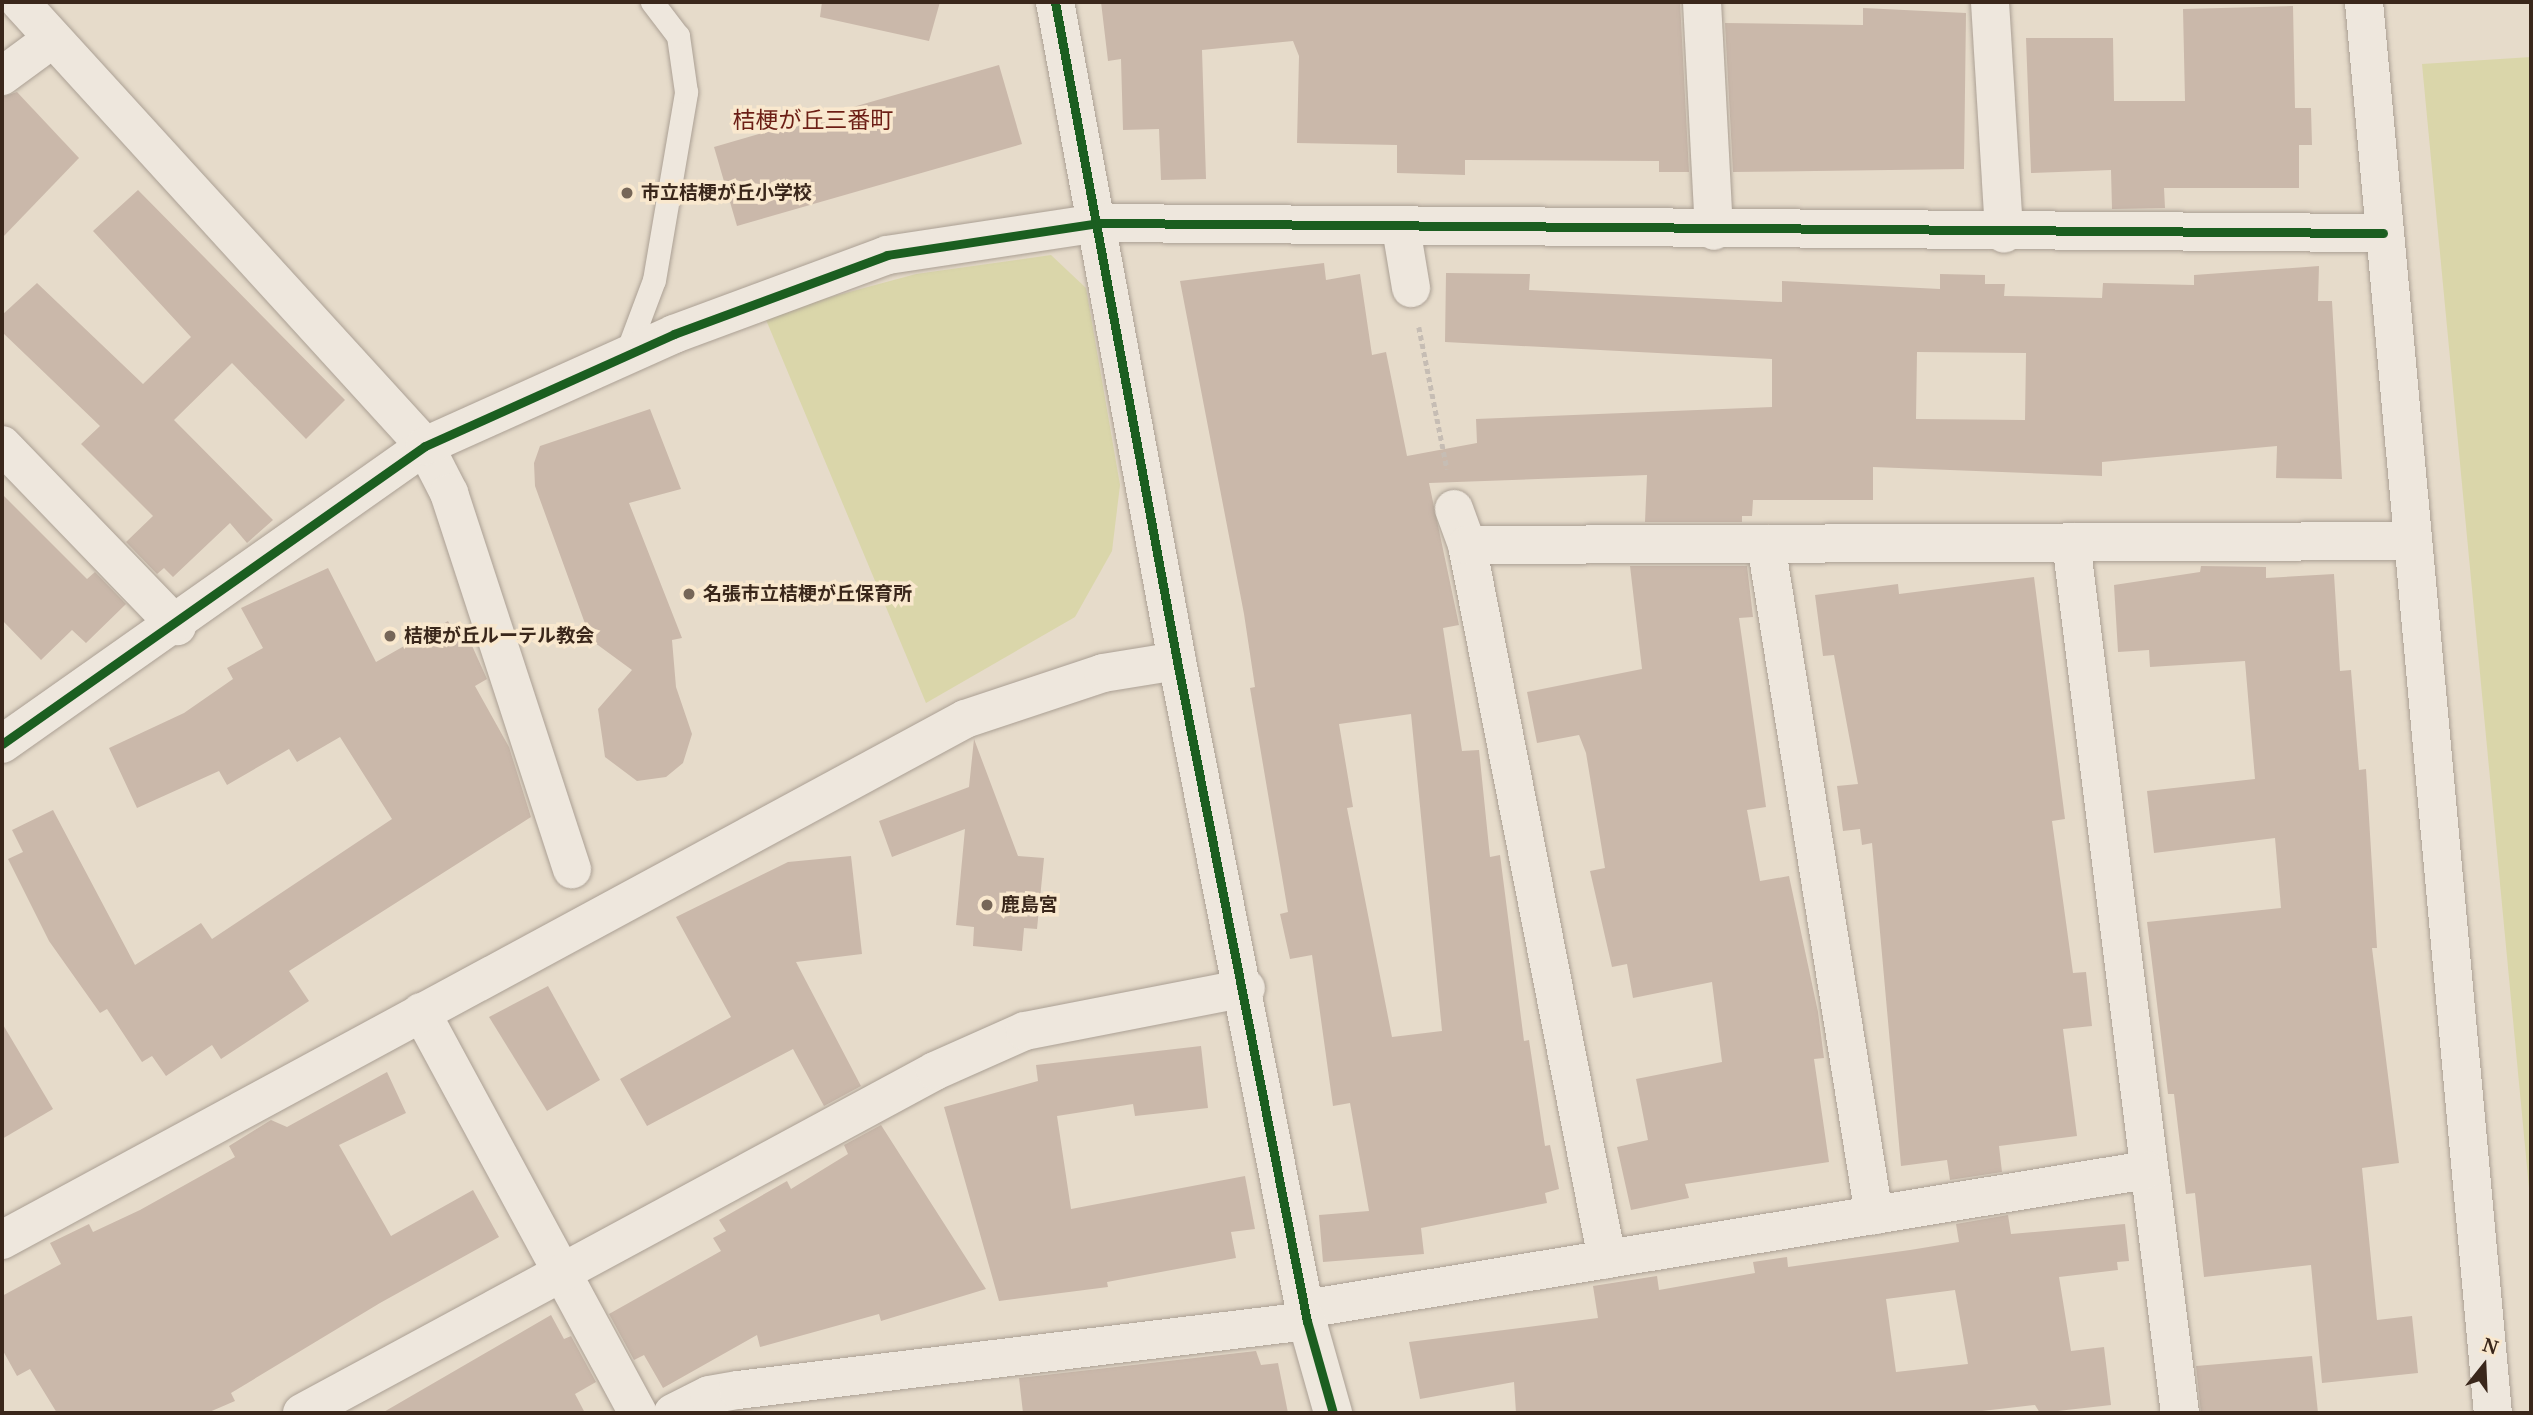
<!DOCTYPE html>
<meta charset="utf-8">
<style>
body{margin:0}
#map{position:relative;width:2533px;height:1415px;overflow:hidden;background:#e6dbca;font-family:"Noto Serif","Noto Sans JP",serif}
div>[style]{position:absolute}
.green>*{inset:0;background:#dad6aa}
.building>*{inset:0;background:#cab8aa}
.path>*{height:4.5px;margin-top:-2.25px;transform-origin:0;background:repeating-linear-gradient(90deg,#c6bdb4 0 5px,transparent 0 8.5px)}
.roads{filter:drop-shadow(0 0 2px #aba094) drop-shadow(0 0 2px #aba094)}
.service>*{height:23px;margin:-11.5px;padding:0 11.5px;transform-origin:11.5px;border-radius:11.5px;background:#eee7dd}
.minor>*{height:38px;margin:-19px;padding:0 19px;transform-origin:19px;border-radius:19px;background:#eee7dd}
.tertiary>*{height:38px;margin:-19px;padding:0 19px;transform-origin:19px;border-radius:19px;background:#eee7dd}
.cycleway>*{height:9px;margin:-4.5px;padding:0 4.5px;transform-origin:4.5px;border-radius:4.5px;background:#1b5e20}
.dots>*{width:19px;height:19px;translate:-50% -50%;box-sizing:border-box;border:4px solid #f9e8ce;border-radius:50%}
span{translate:-50% -50%;white-space:nowrap;text-align:center;line-height:1.15;-webkit-text-stroke:7px #f9e8ce;paint-order:stroke}
.poi-label{font-size:19px;color:#3a271b;font-weight:700}
.left{translate:0 -50%;text-align:left}
.quarter-label{font-size:23px;color:#6c1e15}
.frame{position:absolute;inset:0;border:4px solid #3a271b;pointer-events:none}
.north{position:absolute;left:2449px;top:1331px;width:70px;height:70px;-webkit-text-stroke:5px #f9e8ce;paint-order:stroke;rotate:18deg;font-size:19px;font-weight:700;line-height:28px;text-align:center;color:#3a271b}
.north::after{content:'';display:block;margin:auto;width:24px;height:32px;background:#3a271b;clip-path:polygon(50% 0,100% 100%,50% 72%,0 100%)}
</style>
<div id="map">
<div class="green">
<div style="clip-path:polygon(2531px 57px,2531px 1209px,2422px 64px)"></div>
<div style="clip-path:polygon(1051px 255px,1086px 288px,1120px 485px,1112px 551px,1075px 617px,926px 703px,764px 315px,916px 274px)"></div>
</div>
<div class="building">
<div style="clip-path:polygon(822px 2px,940px 2px,929px 41px,820px 17px)"></div>
<div style="clip-path:polygon(1101px 2px,1680px 2px,1689px 172px,1659px 172px,1659px 161px,1465px 160px,1465px 175px,1397px 173px,1397px 145px,1297px 143px,1299px 56px,1293px 41px,1202px 50px,1206px 179px,1161px 180px,1159px 129px,1123px 130px,1121px 59px,1108px 61px)"></div>
<div style="clip-path:polygon(2293px 6px,2295px 108px,2311px 108px,2312px 145px,2299px 145px,2299px 188px,2164px 188px,2165px 208px,2112px 209px,2111px 170px,2031px 173px,2026px 38px,2113px 38px,2114px 101px,2185px 101px,2183px 9px)"></div>
<div style="clip-path:polygon(1863px 8px,1966px 13px,1964px 169px,1733px 172px,1725px 23px,1863px 25px)"></div>
<div style="clip-path:polygon(999px 65px,1022px 144px,737px 226px,714px 147px)"></div>
<div style="clip-path:polygon(17px 92px,79px 158px,2px 238px,2px 97px)"></div>
<div style="clip-path:polygon(138px 190px,345px 400px,306px 439px,232px 363px,174px 420px,273px 520px,247px 543px,230px 523px,173px 577px,164px 568px,157px 574px,126px 542px,153px 516px,81px 444px,100px 426px,2px 332px,2px 315px,37px 283px,143px 384px,191px 337px,93px 231px)"></div>
<div style="clip-path:polygon(evenodd,1324px 263px,1326px 280px,1360px 274px,1372px 355px,1386px 352px,1407px 456px,1477px 443px,1476px 419px,1772px 407px,1772px 359px,1445px 342px,1446px 273px,1530px 274px,1529px 290px,1782px 302px,1782px 281px,1940px 289px,1940px 274px,1985px 275px,1985px 284px,2005px 284px,2004px 296px,2102px 298px,2103px 283px,2194px 285px,2194px 275px,2319px 266px,2318px 301px,2332px 301px,2342px 479px,2276px 478px,2277px 446px,2102px 462px,2102px 476px,1873px 467px,1873px 500px,1753px 500px,1752px 516px,1742px 516px,1742px 522px,1645px 522px,1647px 475px,1429px 483px,1459px 625px,1443px 628px,1462px 751px,1479px 750px,1490px 857px,1500px 855px,1524px 1041px,1529px 1040px,1545px 1146px,1550px 1145px,1559px 1189px,1545px 1193px,1547px 1203px,1421px 1228px,1424px 1254px,1323px 1262px,1319px 1215px,1369px 1211px,1350px 1103px,1333px 1106px,1312px 955px,1290px 959px,1280px 914px,1288px 912px,1250px 688px,1255px 687px,1244px 614px,1180px 281px,1324px 263px,1917px 352px,2026px 353px,2025px 420px,1916px 419px,1917px 352px,1324px 263px,1411px 714px,1442px 1031px,1392px 1037px,1347px 808px,1353px 807px,1339px 724px,1411px 714px)"></div>
<div style="clip-path:polygon(650px 409px,681px 489px,629px 503px,682px 638px,672px 640px,676px 687px,692px 734px,683px 763px,666px 777px,637px 781px,605px 757px,598px 709px,632px 670px,591px 640px,535px 486px,534px 463px,540px 446px)"></div>
<div style="clip-path:polygon(2px 494px,87px 579px,95px 572px,126px 604px,86px 643px,72px 630px,41px 660px,2px 620px)"></div>
<div style="clip-path:polygon(1630px 566px,1747px 566px,1753px 617px,1739px 618px,1766px 807px,1747px 810px,1760px 881px,1789px 876px,1818px 1012px,1824px 1058px,1814px 1059px,1829px 1162px,1685px 1184px,1689px 1198px,1631px 1210px,1617px 1147px,1648px 1140px,1636px 1079px,1722px 1062px,1712px 982px,1633px 998px,1627px 964px,1612px 967px,1590px 871px,1605px 868px,1586px 753px,1579px 735px,1537px 743px,1527px 692px,1642px 669px)"></div>
<div style="clip-path:polygon(2201px 566px,2266px 567px,2266px 578px,2334px 574px,2340px 671px,2351px 670px,2359px 770px,2366px 769px,2377px 948px,2372px 948px,2399px 1163px,2362px 1168px,2377px 1320px,2412px 1316px,2418px 1373px,2322px 1383px,2311px 1265px,2204px 1277px,2195px 1193px,2186px 1194px,2174px 1094px,2168px 1094px,2147px 922px,2281px 908px,2275px 838px,2154px 853px,2147px 791px,2255px 779px,2245px 661px,2150px 667px,2149px 650px,2118px 652px,2114px 585px,2200px 572px)"></div>
<div style="clip-path:polygon(328px 568px,376px 662px,448px 621px,460px 644px,469px 639px,487px 679px,475px 686px,509px 747px,531px 817px,289px 971px,309px 1001px,221px 1059px,212px 1045px,166px 1076px,152px 1056px,142px 1062px,107px 1009px,100px 1013px,49px 941px,8px 859px,23px 852px,12px 830px,53px 810px,135px 965px,201px 923px,212px 939px,392px 819px,340px 737px,297px 762px,289px 749px,227px 785px,219px 771px,137px 808px,109px 748px,184px 713px,233px 679px,227px 668px,263px 648px,241px 608px)"></div>
<div style="clip-path:polygon(2034px 577px,2065px 819px,2052px 821px,2073px 973px,2086px 972px,2092px 1026px,2063px 1029px,2077px 1136px,1999px 1146px,2002px 1172px,1950px 1180px,1947px 1160px,1901px 1166px,1872px 843px,1862px 845px,1860px 829px,1843px 831px,1837px 786px,1858px 784px,1834px 655px,1823px 656px,1815px 595px,1898px 584px,1899px 594px)"></div>
<div style="clip-path:polygon(974px 739px,1018px 856px,1044px 858px,1037px 929px,1024px 928px,1022px 951px,973px 946px,974px 927px,956px 925px,965px 829px,892px 857px,879px 821px,969px 787px)"></div>
<div style="clip-path:polygon(851px 856px,862px 954px,796px 962px,861px 1086px,824px 1106px,793px 1049px,647px 1126px,620px 1079px,731px 1017px,676px 917px,788px 862px)"></div>
<div style="clip-path:polygon(548px 986px,600px 1080px,547px 1111px,489px 1017px)"></div>
<div style="clip-path:polygon(2px 1023px,53px 1109px,2px 1139px)"></div>
<div style="clip-path:polygon(1201px 1046px,1208px 1108px,1135px 1116px,1133px 1104px,1057px 1116px,1071px 1209px,1245px 1176px,1255px 1229px,1231px 1232px,1236px 1258px,1107px 1282px,1108px 1287px,999px 1301px,944px 1107px,1038px 1081px,1036px 1065px)"></div>
<div style="clip-path:polygon(387px 1072px,406px 1113px,339px 1145px,391px 1236px,473px 1190px,499px 1237px,380px 1303px,231px 1393px,235px 1401px,207px 1413px,57px 1413px,30px 1369px,17px 1376px,2px 1349px,2px 1296px,61px 1264px,50px 1243px,89px 1224px,93px 1232px,140px 1210px,235px 1157px,229px 1146px,271px 1120px,287px 1127px)"></div>
<div style="clip-path:polygon(881px 1125px,986px 1289px,881px 1321px,879px 1314px,760px 1347px,757px 1335px,663px 1388px,644px 1355px,634px 1360px,609px 1314px,721px 1251px,713px 1238px,726px 1231px,719px 1220px,787px 1181px,791px 1189px,848px 1154px,844px 1145px)"></div>
<div style="clip-path:polygon(evenodd,2008px 1215px,2011px 1234px,2125px 1224px,2129px 1261px,2117px 1262px,2118px 1270px,2059px 1277px,2071px 1351px,2104px 1347px,2111px 1405px,2040px 1413px,2035px 1405px,1965px 1413px,1516px 1413px,1514px 1382px,1420px 1399px,1409px 1342px,1598px 1318px,1593px 1286px,1657px 1276px,1659px 1290px,1755px 1273px,1753px 1262px,1787px 1257px,1788px 1267px,1910px 1250px,1959px 1242px,1956px 1224px,2008px 1215px,1955px 1290px,1968px 1364px,1896px 1372px,1886px 1299px,1955px 1290px)"></div>
<div style="clip-path:polygon(551px 1315px,564px 1339px,571px 1336px,596px 1382px,575px 1394px,585px 1413px,382px 1413px)"></div>
<div style="clip-path:polygon(1256px 1351px,1261px 1365px,1278px 1363px,1288px 1413px,1023px 1413px,1019px 1378px)"></div>
<div style="clip-path:polygon(2312px 1356px,2318px 1413px,2201px 1413px,2196px 1366px)"></div>
</div>
<div class="path">
<div style="left:1419px;top:327px;width:145px;rotate:78.8deg"></div>
</div>
<div class="roads">
<div class="service">
<div style="left:625px;top:357px;width:82px;rotate:-69.4deg"></div>
<div style="left:654px;top:280px;width:191px;rotate:-80.3deg"></div>
<div style="left:686px;top:92px;width:57px;rotate:-98.1deg"></div>
<div style="left:678px;top:36px;width:43px;rotate:-127.4deg"></div>
</div>
<div class="minor">
<div style="left:20px;top:2px;width:601px;rotate:47.63deg"></div>
<div style="left:425px;top:446px;width:53px;rotate:62.9deg"></div>
<div style="left:449px;top:493px;width:396px;rotate:71.9deg"></div>
<div style="left:1055px;top:2px;width:670px;rotate:79.51deg"></div>
<div style="left:1177px;top:661px;width:673px;rotate:78.86deg"></div>
<div style="left:1307px;top:1321px;width:96px;rotate:74.2deg"></div>
<div style="left:1702px;top:2px;width:229px;rotate:87deg"></div>
<div style="left:1990px;top:2px;width:232px;rotate:86.5deg"></div>
<div style="left:2px;top:76px;width:61px;rotate:-36.3deg"></div>
<div style="left:1401px;top:228px;width:61px;rotate:80.5deg"></div>
<div style="left:2px;top:445px;width:252px;rotate:46deg"></div>
<div style="left:1454px;top:509px;width:38px;rotate:70deg"></div>
<div style="left:1467px;top:545px;width:728px;rotate:78.91deg"></div>
<div style="left:2071px;top:542px;width:878px;rotate:82.87deg"></div>
<div style="left:1766px;top:544px;width:680px;rotate:80.86deg"></div>
<div style="left:1467px;top:545px;width:945px;rotate:-0.24deg"></div>
<div style="left:2px;top:744px;width:517px;rotate:-35.16deg"></div>
<div style="left:425px;top:446px;width:273px;rotate:-24.2deg"></div>
<div style="left:674px;top:334px;width:227px;rotate:-20.3deg"></div>
<div style="left:887px;top:255px;width:214px;rotate:-8.6deg"></div>
<div style="left:1099px;top:223px;width:1284px;rotate:0.45deg"></div>
<div style="left:421px;top:1012px;width:456px;rotate:61.6deg"></div>
<div style="left:2px;top:1240px;width:1095px;rotate:-28.41deg"></div>
<div style="left:965px;top:719px;width:145px;rotate:-18.4deg"></div>
<div style="left:1103px;top:673px;width:75px;rotate:-9.2deg"></div>
<div style="left:1305px;top:1309px;width:852px;rotate:-9.38deg"></div>
<div style="left:302px;top:1413px;width:719px;rotate:-28.38deg"></div>
<div style="left:935px;top:1071px;width:98px;rotate:-24deg"></div>
<div style="left:1025px;top:1031px;width:225px;rotate:-11deg"></div>
<div style="left:673px;top:1413px;width:40px;rotate:-26.6deg"></div>
<div style="left:709px;top:1395px;width:29px;rotate:-10deg"></div>
<div style="left:738px;top:1390px;width:573px;rotate:-6.91deg"></div>
</div>
<div class="tertiary">
<div style="left:2364px;top:2px;width:1417px;rotate:84.78deg"></div>
</div>
</div>
<div class="cycleway">
<div style="left:1055px;top:2px;width:670px;rotate:79.51deg"></div>
<div style="left:1177px;top:661px;width:673px;rotate:78.86deg"></div>
<div style="left:1307px;top:1321px;width:96px;rotate:74.2deg"></div>
<div style="left:2px;top:744px;width:517px;rotate:-35.16deg"></div>
<div style="left:425px;top:446px;width:273px;rotate:-24.2deg"></div>
<div style="left:674px;top:334px;width:227px;rotate:-20.3deg"></div>
<div style="left:887px;top:255px;width:214px;rotate:-8.6deg"></div>
<div style="left:1099px;top:223px;width:1284px;rotate:0.45deg"></div>
</div>
<div class="dots">
<div style="left:627px;top:193px;background:#766658"></div>
<div style="left:689px;top:594px;background:#766658"></div>
<div style="left:390px;top:636px;background:#766658"></div>
<div style="left:987px;top:905px;background:#766658"></div>
</div>
<div class="poi-label">
<span class="left" style="left:641px;top:193px">市立桔梗が丘小学校</span>
<span class="left" style="left:703px;top:594px">名張市立桔梗が丘保育所</span>
<span class="left" style="left:404px;top:636px">桔梗が丘ルーテル教会</span>
<span class="left" style="left:1001px;top:905px">鹿島宮</span>
</div>
<div class="quarter-label">
<span style="left:813px;top:119px">桔梗が丘三番町</span>
</div>
<div class="frame"></div>
<div class="north">N</div>
</div>
